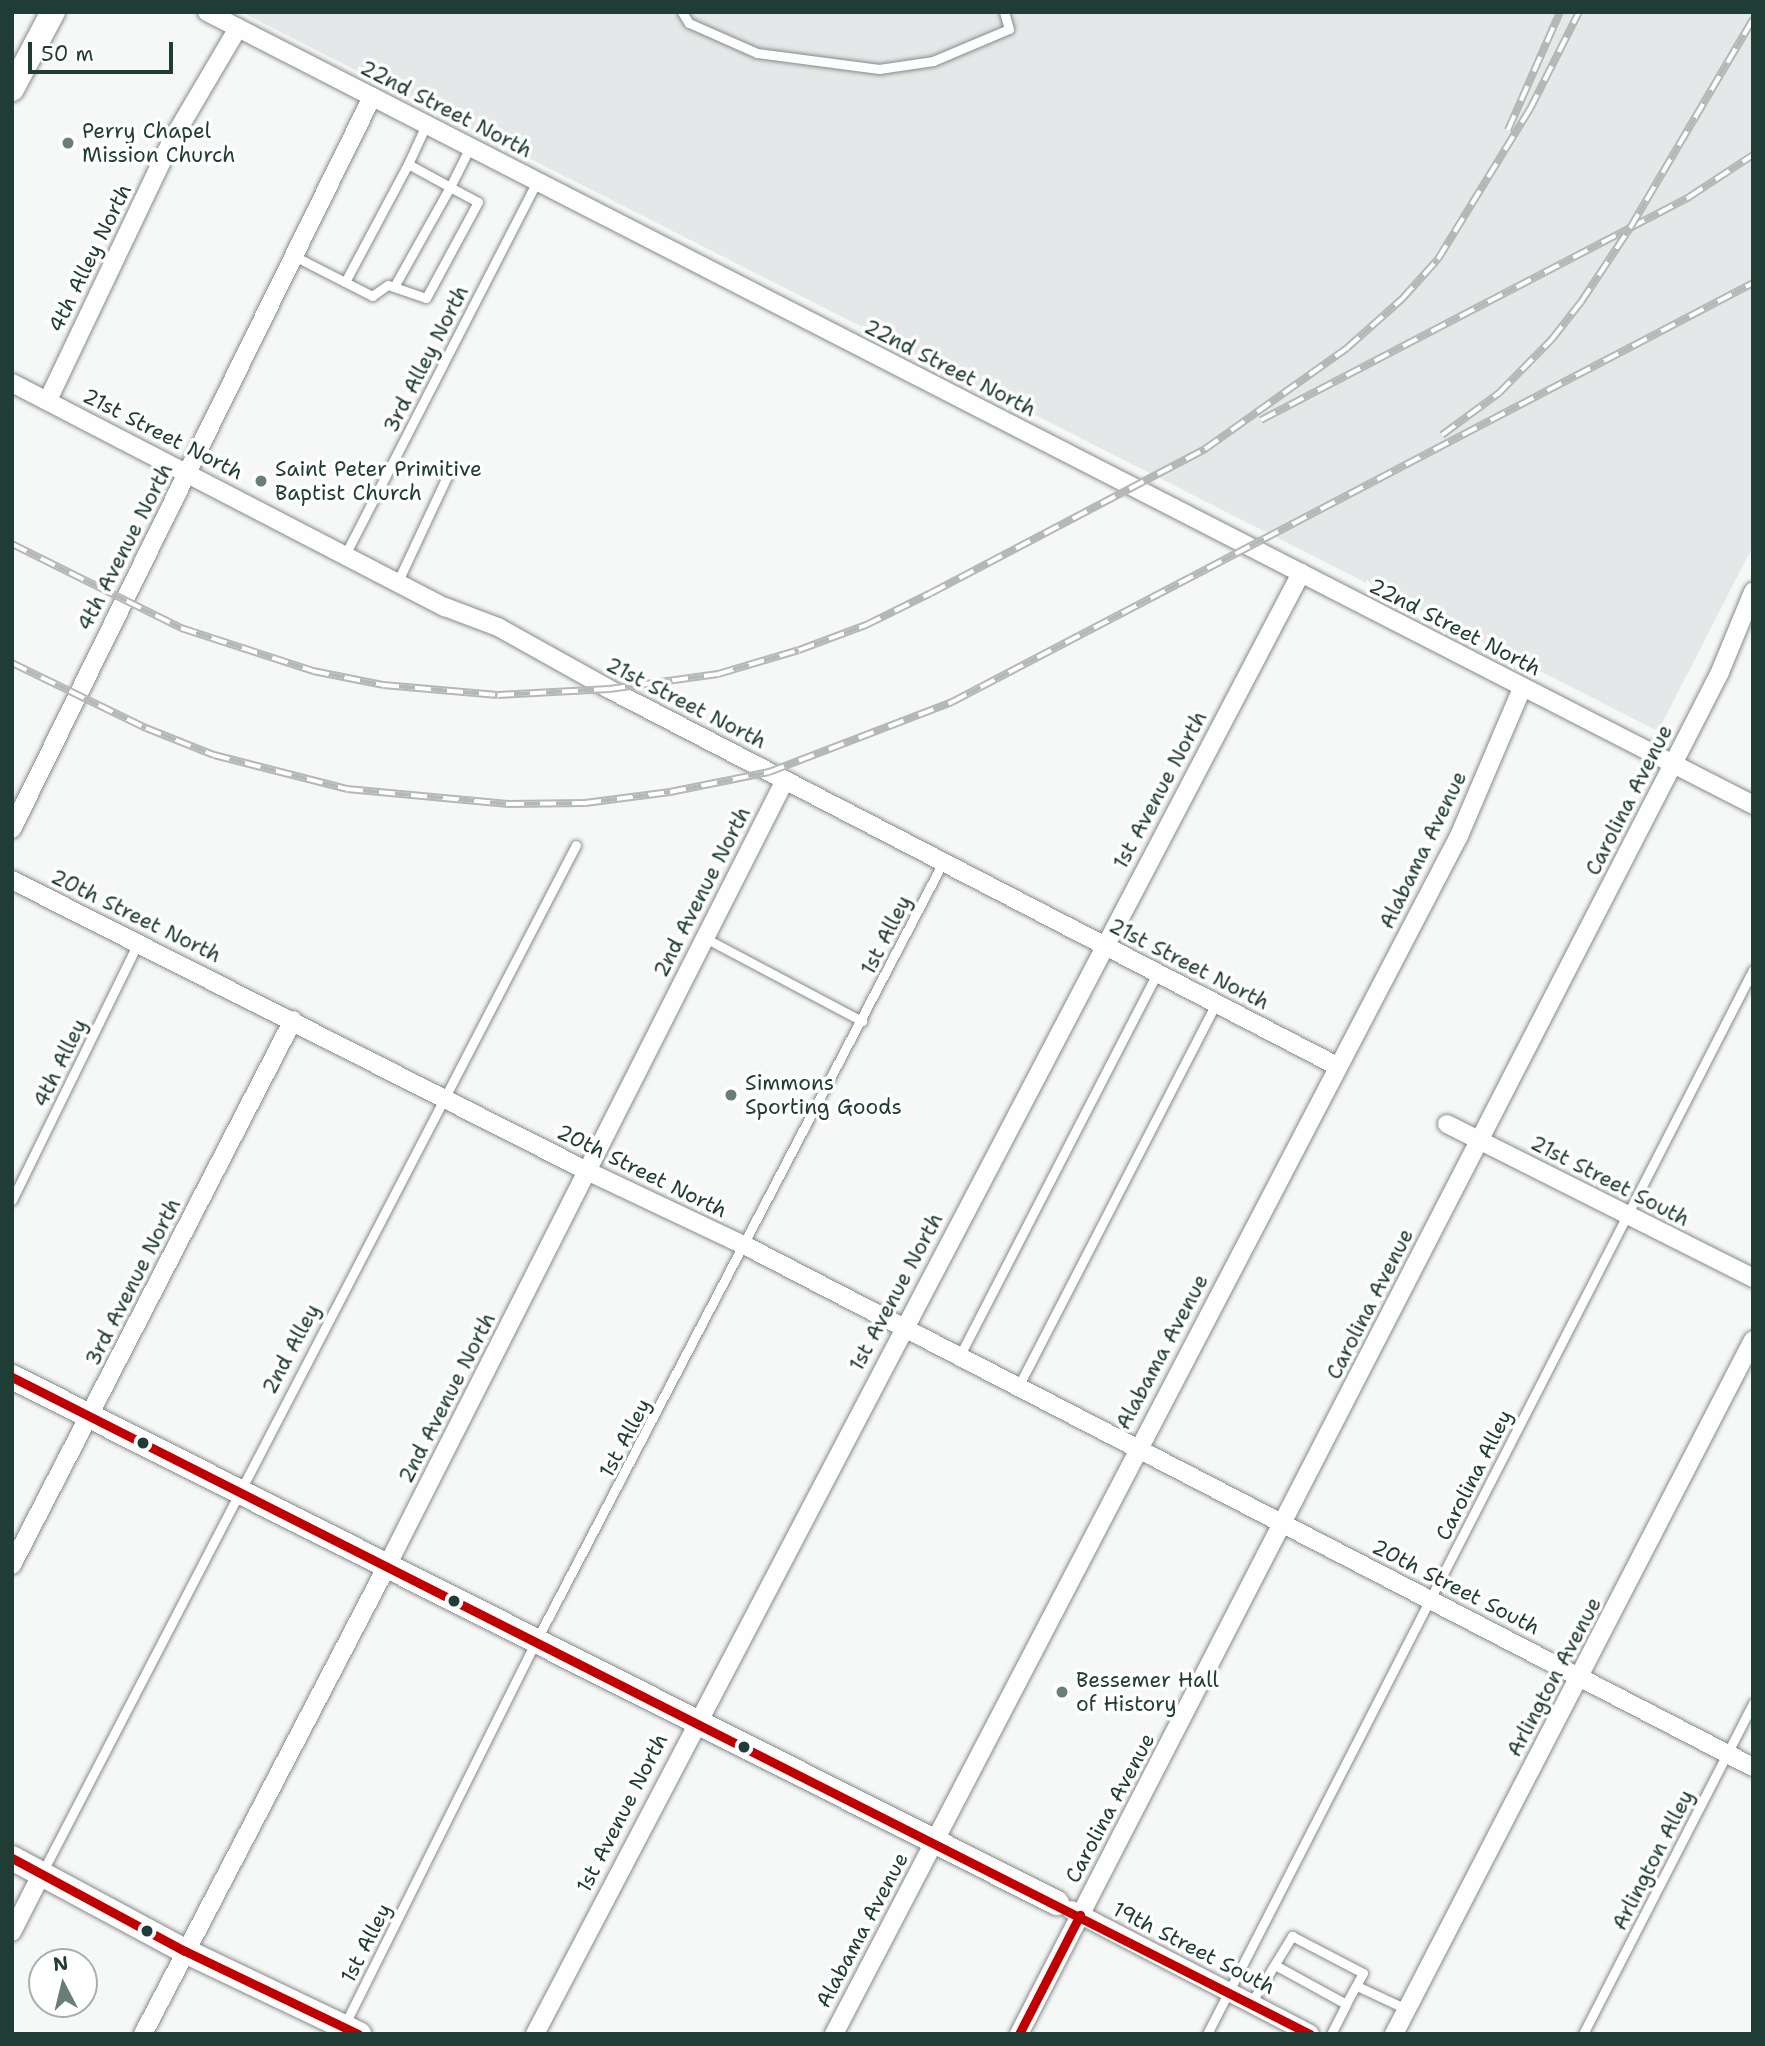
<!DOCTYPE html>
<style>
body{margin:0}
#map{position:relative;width:1765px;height:2046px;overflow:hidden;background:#f6f7f7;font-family:"Shantell Sans",sans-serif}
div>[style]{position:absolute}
.built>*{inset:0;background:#e5e8e8}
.roads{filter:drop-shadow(0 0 2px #858b8a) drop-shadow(0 0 2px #858b8a)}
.lane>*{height:9px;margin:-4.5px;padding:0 4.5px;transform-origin:4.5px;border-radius:4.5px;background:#fefefe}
.street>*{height:18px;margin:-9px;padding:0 9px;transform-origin:9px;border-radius:9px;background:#fefefe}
.secondary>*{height:24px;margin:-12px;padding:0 12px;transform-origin:12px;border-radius:12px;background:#fefefe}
.rail>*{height:8px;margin-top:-4px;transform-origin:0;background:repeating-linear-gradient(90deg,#fff 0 16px,#b5b8b7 0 32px);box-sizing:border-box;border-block:2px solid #b5b8b7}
.bus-1>*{height:9px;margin:-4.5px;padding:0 4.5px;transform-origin:4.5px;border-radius:4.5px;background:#c00000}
.dots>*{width:19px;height:19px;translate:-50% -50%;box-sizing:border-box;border:4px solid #fff;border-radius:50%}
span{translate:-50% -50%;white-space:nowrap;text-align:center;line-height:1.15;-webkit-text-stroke:7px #fff;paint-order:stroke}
.street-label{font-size:21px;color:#1f3d34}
.poi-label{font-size:21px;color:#1f3d34}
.left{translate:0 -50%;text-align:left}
.frame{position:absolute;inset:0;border:14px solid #1f3d34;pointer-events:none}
.north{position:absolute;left:28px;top:1948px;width:70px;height:70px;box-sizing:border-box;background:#fff;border:2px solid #a5b1ae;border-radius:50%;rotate:353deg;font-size:19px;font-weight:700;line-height:28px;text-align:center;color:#1f3d34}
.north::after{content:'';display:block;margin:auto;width:24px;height:32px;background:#6a7e78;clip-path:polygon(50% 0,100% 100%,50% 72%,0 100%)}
.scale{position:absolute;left:28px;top:42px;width:145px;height:32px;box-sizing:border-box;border:4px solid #1f3d34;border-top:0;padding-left:9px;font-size:21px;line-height:24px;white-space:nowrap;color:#1f3d34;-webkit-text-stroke:5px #fff;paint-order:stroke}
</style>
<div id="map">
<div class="built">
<div style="clip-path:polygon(241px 12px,1753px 12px,1753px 546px,1658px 731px)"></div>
</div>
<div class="roads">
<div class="lane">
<div style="left:682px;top:12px;width:13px;rotate:58deg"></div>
<div style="left:689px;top:23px;width:74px;rotate:23.8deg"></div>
<div style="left:757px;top:53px;width:123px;rotate:7.5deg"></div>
<div style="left:879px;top:69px;width:55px;rotate:-8.4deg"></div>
<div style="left:933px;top:61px;width:82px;rotate:-22.8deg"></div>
<div style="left:1009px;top:29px;width:18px;rotate:-106deg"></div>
<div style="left:426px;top:125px;width:43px;rotate:114.8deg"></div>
<div style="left:408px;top:164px;width:48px;rotate:28.7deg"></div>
<div style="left:450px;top:187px;width:45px;rotate:-63.4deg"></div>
<div style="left:294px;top:256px;width:88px;rotate:27.1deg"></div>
<div style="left:372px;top:296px;width:19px;rotate:-35deg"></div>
<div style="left:388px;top:285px;width:40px;rotate:18.9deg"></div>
<div style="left:426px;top:298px;width:109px;rotate:-61.6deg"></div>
<div style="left:478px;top:202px;width:32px;rotate:-152deg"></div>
<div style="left:450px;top:187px;width:112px;rotate:119.3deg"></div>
<div style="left:345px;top:282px;width:134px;rotate:-61.9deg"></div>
<div style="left:346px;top:553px;width:418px;rotate:-62.8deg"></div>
<div style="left:398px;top:581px;width:125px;rotate:-64.9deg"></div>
<div style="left:705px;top:938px;width:178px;rotate:27.9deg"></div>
<div style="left:12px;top:1200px;width:286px;rotate:-63.9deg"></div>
<div style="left:959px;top:1357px;width:432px;rotate:-62.7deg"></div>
<div style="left:1018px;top:1387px;width:432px;rotate:-62.7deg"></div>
<div style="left:43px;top:1871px;width:1156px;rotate:-62.55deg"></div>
<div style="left:1357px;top:1986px;width:54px;rotate:25.1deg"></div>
<div style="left:1251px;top:2003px;width:79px;rotate:-58.5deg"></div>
<div style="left:1292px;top:1936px;width:80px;rotate:27.5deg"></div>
<div style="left:1363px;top:1973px;width:35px;rotate:119deg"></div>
<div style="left:1346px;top:2004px;width:81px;rotate:-151.2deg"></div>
<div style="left:344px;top:2026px;width:430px;rotate:-63.5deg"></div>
<div style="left:536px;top:1641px;width:879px;rotate:-62.41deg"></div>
<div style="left:1207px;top:2034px;width:1196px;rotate:-62.84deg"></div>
<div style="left:1331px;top:2034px;width:34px;rotate:-63deg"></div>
<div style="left:1583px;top:2034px;width:372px;rotate:-62.8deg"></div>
</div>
<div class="street">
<div style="left:207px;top:12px;width:1738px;rotate:27.15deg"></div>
<div style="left:12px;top:383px;width:488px;rotate:27.4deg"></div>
<div style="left:445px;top:607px;width:57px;rotate:20.7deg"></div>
<div style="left:498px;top:627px;width:127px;rotate:29.2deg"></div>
<div style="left:609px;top:689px;width:820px;rotate:27.38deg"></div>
<div style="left:48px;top:400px;width:288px;rotate:-64.5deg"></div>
<div style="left:172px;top:140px;width:130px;rotate:-59.5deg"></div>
<div style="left:12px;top:829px;width:816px;rotate:-63.81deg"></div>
<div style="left:12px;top:880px;width:644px;rotate:26.84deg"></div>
<div style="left:587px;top:1171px;width:176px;rotate:25.3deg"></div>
<div style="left:746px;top:1246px;width:1134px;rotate:27.36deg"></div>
<div style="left:1447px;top:1124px;width:343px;rotate:26.7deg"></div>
<div style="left:12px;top:1565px;width:613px;rotate:-62.72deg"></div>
<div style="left:1071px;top:1910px;width:269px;rotate:27.4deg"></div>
<div style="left:12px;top:1932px;width:66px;rotate:-63deg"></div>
<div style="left:143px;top:2034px;width:528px;rotate:-62.46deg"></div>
<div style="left:387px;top:1566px;width:881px;rotate:-63.14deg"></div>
<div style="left:535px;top:2034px;width:1650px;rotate:-62.33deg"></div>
<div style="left:834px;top:2034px;width:1351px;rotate:-62.45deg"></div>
<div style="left:1459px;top:836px;width:161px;rotate:-66.9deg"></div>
<div style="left:1019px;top:2034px;width:1429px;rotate:-62.75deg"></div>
<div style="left:1673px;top:764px;width:103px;rotate:-62.9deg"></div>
<div style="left:1720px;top:672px;width:87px;rotate:-67.6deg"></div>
<div style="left:1394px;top:2034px;width:781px;rotate:-62.65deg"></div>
</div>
<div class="secondary">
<div style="left:12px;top:89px;width:87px;rotate:-62deg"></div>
<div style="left:12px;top:1377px;width:1170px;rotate:26.72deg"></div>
<div style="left:12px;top:1858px;width:196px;rotate:28.3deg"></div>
<div style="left:185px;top:1951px;width:193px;rotate:25.5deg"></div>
</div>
</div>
<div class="rail">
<div style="left:1508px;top:130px;width:129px;rotate:-66.2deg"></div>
<div style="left:1261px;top:420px;width:483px;rotate:-27.5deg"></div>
<div style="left:1689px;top:197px;width:77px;rotate:-33.3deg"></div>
<div style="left:1442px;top:435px;width:71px;rotate:-36.4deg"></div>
<div style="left:1499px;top:393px;width:76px;rotate:-45.5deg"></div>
<div style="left:1552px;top:339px;width:47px;rotate:-51.9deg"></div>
<div style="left:1581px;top:302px;width:89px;rotate:-56.5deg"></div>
<div style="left:1630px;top:228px;width:243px;rotate:-59.5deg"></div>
<div style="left:12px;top:544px;width:189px;rotate:26.4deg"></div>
<div style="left:181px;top:628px;width:139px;rotate:18deg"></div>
<div style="left:313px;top:671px;width:71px;rotate:11.3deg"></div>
<div style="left:383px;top:685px;width:115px;rotate:5deg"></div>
<div style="left:498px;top:695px;width:111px;rotate:-3.1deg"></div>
<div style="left:609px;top:689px;width:110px;rotate:-7.8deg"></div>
<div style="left:718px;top:674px;width:84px;rotate:-16.5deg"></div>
<div style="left:799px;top:650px;width:72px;rotate:-20.5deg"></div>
<div style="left:866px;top:625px;width:72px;rotate:-26.2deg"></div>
<div style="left:931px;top:593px;width:310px;rotate:-27.7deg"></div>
<div style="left:1205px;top:449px;width:174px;rotate:-35.4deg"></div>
<div style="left:1347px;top:348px;width:74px;rotate:-41.7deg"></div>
<div style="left:1402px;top:299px;width:54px;rotate:-48deg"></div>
<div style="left:1438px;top:259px;width:176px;rotate:-58.5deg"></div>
<div style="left:1530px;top:109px;width:109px;rotate:-63.2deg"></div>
<div style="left:12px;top:663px;width:149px;rotate:25.9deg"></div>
<div style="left:146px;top:728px;width:73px;rotate:21.7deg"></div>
<div style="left:214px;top:755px;width:137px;rotate:14.3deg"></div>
<div style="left:347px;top:789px;width:162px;rotate:5.3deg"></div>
<div style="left:508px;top:804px;width:77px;rotate:-0.7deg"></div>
<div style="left:585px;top:803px;width:86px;rotate:-7.4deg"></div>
<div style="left:670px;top:792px;width:101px;rotate:-11.4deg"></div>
<div style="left:769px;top:772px;width:196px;rotate:-20.9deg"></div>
<div style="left:952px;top:702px;width:904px;rotate:-27.61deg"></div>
</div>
<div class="bus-1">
<div style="left:12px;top:1377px;width:1455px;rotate:26.85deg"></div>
<div style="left:12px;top:1858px;width:196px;rotate:28.3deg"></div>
<div style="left:185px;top:1951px;width:192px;rotate:25.6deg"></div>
<div style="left:1019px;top:2034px;width:134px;rotate:-62.9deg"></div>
</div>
<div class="dots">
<div style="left:68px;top:143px;background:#6a7e78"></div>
<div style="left:261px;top:481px;background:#6a7e78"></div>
<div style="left:731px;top:1095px;background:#6a7e78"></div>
<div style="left:143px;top:1443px;background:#1f3d34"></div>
<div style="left:454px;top:1601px;background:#1f3d34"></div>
<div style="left:1062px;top:1692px;background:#6a7e78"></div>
<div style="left:744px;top:1747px;background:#1f3d34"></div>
<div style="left:147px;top:1931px;background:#1f3d34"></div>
</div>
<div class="street-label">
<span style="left:446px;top:109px;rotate:27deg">22nd Street North</span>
<span style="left:90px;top:258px;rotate:-64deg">4th Alley North</span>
<span style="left:426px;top:359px;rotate:-63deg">3rd Alley North</span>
<span style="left:950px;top:368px;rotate:27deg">22nd Street North</span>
<span style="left:163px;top:434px;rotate:27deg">21st Street North</span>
<span style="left:125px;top:547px;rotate:-63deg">4th Avenue North</span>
<span style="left:1455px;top:627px;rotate:27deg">22nd Street North</span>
<span style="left:686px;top:703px;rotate:27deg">21st Street North</span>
<span style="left:1160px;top:790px;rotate:-62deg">1st Avenue North</span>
<span style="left:1629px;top:800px;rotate:-63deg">Carolina Avenue</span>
<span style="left:1423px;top:850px;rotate:-64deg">Alabama Avenue</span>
<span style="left:702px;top:892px;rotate:-63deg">2nd Avenue North</span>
<span style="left:136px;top:916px;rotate:26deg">20th Street North</span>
<span style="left:886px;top:935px;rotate:-63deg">1st Alley</span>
<span style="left:1189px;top:964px;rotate:27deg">21st Street North</span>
<span style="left:60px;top:1063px;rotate:-64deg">4th Alley</span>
<span style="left:642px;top:1171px;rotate:26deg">20th Street North</span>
<span style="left:1610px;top:1181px;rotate:27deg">21st Street South</span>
<span style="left:133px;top:1282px;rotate:-63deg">3rd Avenue North</span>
<span style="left:896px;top:1292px;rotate:-62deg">1st Avenue North</span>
<span style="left:1370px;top:1304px;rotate:-63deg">Carolina Avenue</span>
<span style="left:291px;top:1349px;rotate:-62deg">2nd Alley</span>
<span style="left:1162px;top:1352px;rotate:-62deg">Alabama Avenue</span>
<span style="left:447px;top:1398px;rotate:-63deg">2nd Avenue North</span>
<span style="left:625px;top:1438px;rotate:-62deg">1st Alley</span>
<span style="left:1474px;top:1475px;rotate:-63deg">Carolina Alley</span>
<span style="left:1456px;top:1587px;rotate:27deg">20th Street South</span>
<span style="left:1554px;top:1677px;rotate:-62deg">Arlington Avenue</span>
<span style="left:1110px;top:1808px;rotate:-62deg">Carolina Avenue</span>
<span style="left:622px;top:1813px;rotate:-63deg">1st Avenue North</span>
<span style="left:1653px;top:1860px;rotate:-63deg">Arlington Alley</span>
<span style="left:862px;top:1930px;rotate:-62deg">Alabama Avenue</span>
<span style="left:366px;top:1943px;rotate:-63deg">1st Alley</span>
<span style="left:1194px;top:1948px;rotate:27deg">19th Street South</span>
</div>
<div class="poi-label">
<span class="left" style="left:82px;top:143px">Perry Chapel<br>Mission Church</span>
<span class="left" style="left:275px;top:481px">Saint Peter Primitive<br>Baptist Church</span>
<span class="left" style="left:745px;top:1095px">Simmons<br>Sporting Goods</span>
<span class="left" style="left:1076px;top:1692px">Bessemer Hall<br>of History</span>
</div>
<div class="frame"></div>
<div class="north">N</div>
<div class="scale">50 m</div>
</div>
